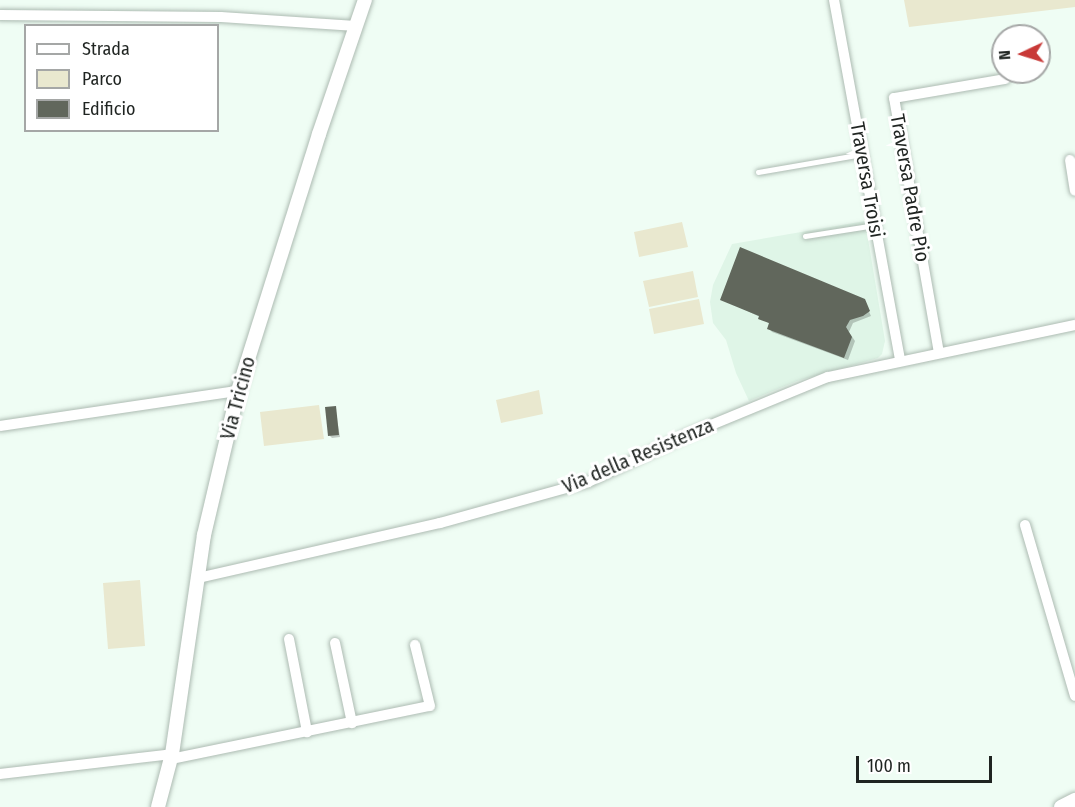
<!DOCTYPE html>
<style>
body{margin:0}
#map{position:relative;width:1075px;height:807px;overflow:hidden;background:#effdf4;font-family:"Fira Sans Condensed",sans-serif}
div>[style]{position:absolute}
.built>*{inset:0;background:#dff5e7}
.green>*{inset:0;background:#e9e8cf}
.shadow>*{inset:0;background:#0003}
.building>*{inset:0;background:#61675c}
.roads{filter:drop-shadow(0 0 2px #adbbb2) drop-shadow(0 0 2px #adbbb2)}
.service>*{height:5px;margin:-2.5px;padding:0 2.5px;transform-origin:2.5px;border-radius:2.5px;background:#fff}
.minor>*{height:10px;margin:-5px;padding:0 5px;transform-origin:5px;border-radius:5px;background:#fff}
.tertiary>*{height:14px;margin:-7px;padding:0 7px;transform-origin:7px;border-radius:7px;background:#fff}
span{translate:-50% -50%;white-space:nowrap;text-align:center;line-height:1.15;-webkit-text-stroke:6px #fff;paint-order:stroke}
.street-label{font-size:20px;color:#1f2421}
.legend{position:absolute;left:24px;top:24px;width:195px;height:108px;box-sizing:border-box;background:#fff;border:2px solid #a5a7a6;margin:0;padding:8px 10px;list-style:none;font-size:18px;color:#1f2421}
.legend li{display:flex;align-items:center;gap:12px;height:30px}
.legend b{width:30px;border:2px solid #a5a7a6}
.north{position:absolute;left:991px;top:24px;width:60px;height:60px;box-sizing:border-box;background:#fff;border:2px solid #a5a7a6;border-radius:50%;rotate:266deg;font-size:16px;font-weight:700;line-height:24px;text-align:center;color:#1f2421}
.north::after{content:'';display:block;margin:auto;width:21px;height:27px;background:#c83937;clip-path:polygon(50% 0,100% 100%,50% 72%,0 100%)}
.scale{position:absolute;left:856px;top:756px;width:136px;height:27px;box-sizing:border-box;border:3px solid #1f2421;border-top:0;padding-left:8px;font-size:18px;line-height:21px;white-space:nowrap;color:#1f2421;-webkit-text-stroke:4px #fff;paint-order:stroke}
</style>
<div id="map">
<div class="built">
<div style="clip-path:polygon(865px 221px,885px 341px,882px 354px,878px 358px,797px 381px,749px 401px,736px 373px,726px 340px,713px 323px,710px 302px,713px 285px,732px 244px)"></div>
</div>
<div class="green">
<div style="clip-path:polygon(904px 0,1075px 0,1075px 7px,909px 27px)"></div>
<div style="clip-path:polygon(682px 222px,688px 247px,639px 257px,634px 232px)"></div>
<div style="clip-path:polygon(693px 271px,698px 297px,649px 307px,643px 281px)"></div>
<div style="clip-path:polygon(699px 299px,704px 324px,654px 334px,649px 309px)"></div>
<div style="clip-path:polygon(539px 390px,543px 414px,501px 423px,496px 400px)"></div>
<div style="clip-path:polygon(319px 405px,324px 439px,264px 446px,260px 412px)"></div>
<div style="clip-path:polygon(140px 580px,145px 646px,108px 649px,103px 583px)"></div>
</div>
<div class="shadow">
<div style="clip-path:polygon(722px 299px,864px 301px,871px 316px,853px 323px,849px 332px,855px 341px,848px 360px,772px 332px,769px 328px,770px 324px,760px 317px)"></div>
<div style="clip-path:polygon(335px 407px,340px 437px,332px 438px,330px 436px)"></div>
</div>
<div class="building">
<div style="clip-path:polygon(740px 247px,865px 299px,870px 311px,863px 316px,850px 320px,846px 327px,852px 337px,844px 358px,767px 329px,769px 323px,758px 319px,759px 316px,720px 300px)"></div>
<div style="clip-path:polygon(336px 406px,339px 435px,328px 436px,325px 407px)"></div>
</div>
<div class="roads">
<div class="service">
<div style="left:758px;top:172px;width:106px;rotate:-9.8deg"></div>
<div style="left:805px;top:236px;width:71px;rotate:-8.9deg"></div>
</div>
<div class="minor">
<div style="left:834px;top:0;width:367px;rotate:79.6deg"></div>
<div style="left:0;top:15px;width:221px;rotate:0.5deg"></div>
<div style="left:221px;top:17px;width:135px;rotate:3.8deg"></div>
<div style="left:1070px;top:160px;width:31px;rotate:81deg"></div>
<div style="left:939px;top:353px;width:259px;rotate:-100deg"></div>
<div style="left:894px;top:98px;width:113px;rotate:-9.7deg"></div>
<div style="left:0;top:426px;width:241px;rotate:-8.4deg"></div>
<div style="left:1025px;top:525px;width:178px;rotate:73.7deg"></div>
<div style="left:198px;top:578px;width:248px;rotate:-12.8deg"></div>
<div style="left:440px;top:523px;width:154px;rotate:-15.5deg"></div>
<div style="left:588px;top:482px;width:110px;rotate:-25.4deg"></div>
<div style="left:687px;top:435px;width:152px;rotate:-22.4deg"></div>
<div style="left:828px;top:377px;width:252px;rotate:-11.9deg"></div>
<div style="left:289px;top:639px;width:95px;rotate:79deg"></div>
<div style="left:335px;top:643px;width:82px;rotate:78deg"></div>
<div style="left:171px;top:759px;width:264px;rotate:-11.6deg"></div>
<div style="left:430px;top:706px;width:63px;rotate:-103.8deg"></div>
<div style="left:0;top:774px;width:173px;rotate:-6.6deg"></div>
</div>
<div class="tertiary">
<div style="left:158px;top:807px;width:55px;rotate:-75.2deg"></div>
<div style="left:172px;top:754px;width:221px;rotate:-81.7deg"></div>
<div style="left:204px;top:535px;width:148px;rotate:-76.7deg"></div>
<div style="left:238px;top:391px;width:269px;rotate:-72.5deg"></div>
<div style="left:319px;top:134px;width:142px;rotate:-71.1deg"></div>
<div style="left:1061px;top:807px;width:16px;rotate:-27deg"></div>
</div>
</div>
<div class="street-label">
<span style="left:867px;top:180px;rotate:80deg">Traversa Troisi</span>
<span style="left:910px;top:188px;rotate:80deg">Traversa Padre Pio</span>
<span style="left:238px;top:398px;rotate:-75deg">Via Tricino</span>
<span style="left:638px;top:456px;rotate:-23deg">Via della Resistenza</span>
</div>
<ul class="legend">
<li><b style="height:8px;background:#fff"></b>Strada</li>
<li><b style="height:16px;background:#e9e8cf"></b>Parco</li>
<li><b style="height:16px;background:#61675c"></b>Edificio</li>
</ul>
<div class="north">N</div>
<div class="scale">100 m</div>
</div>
